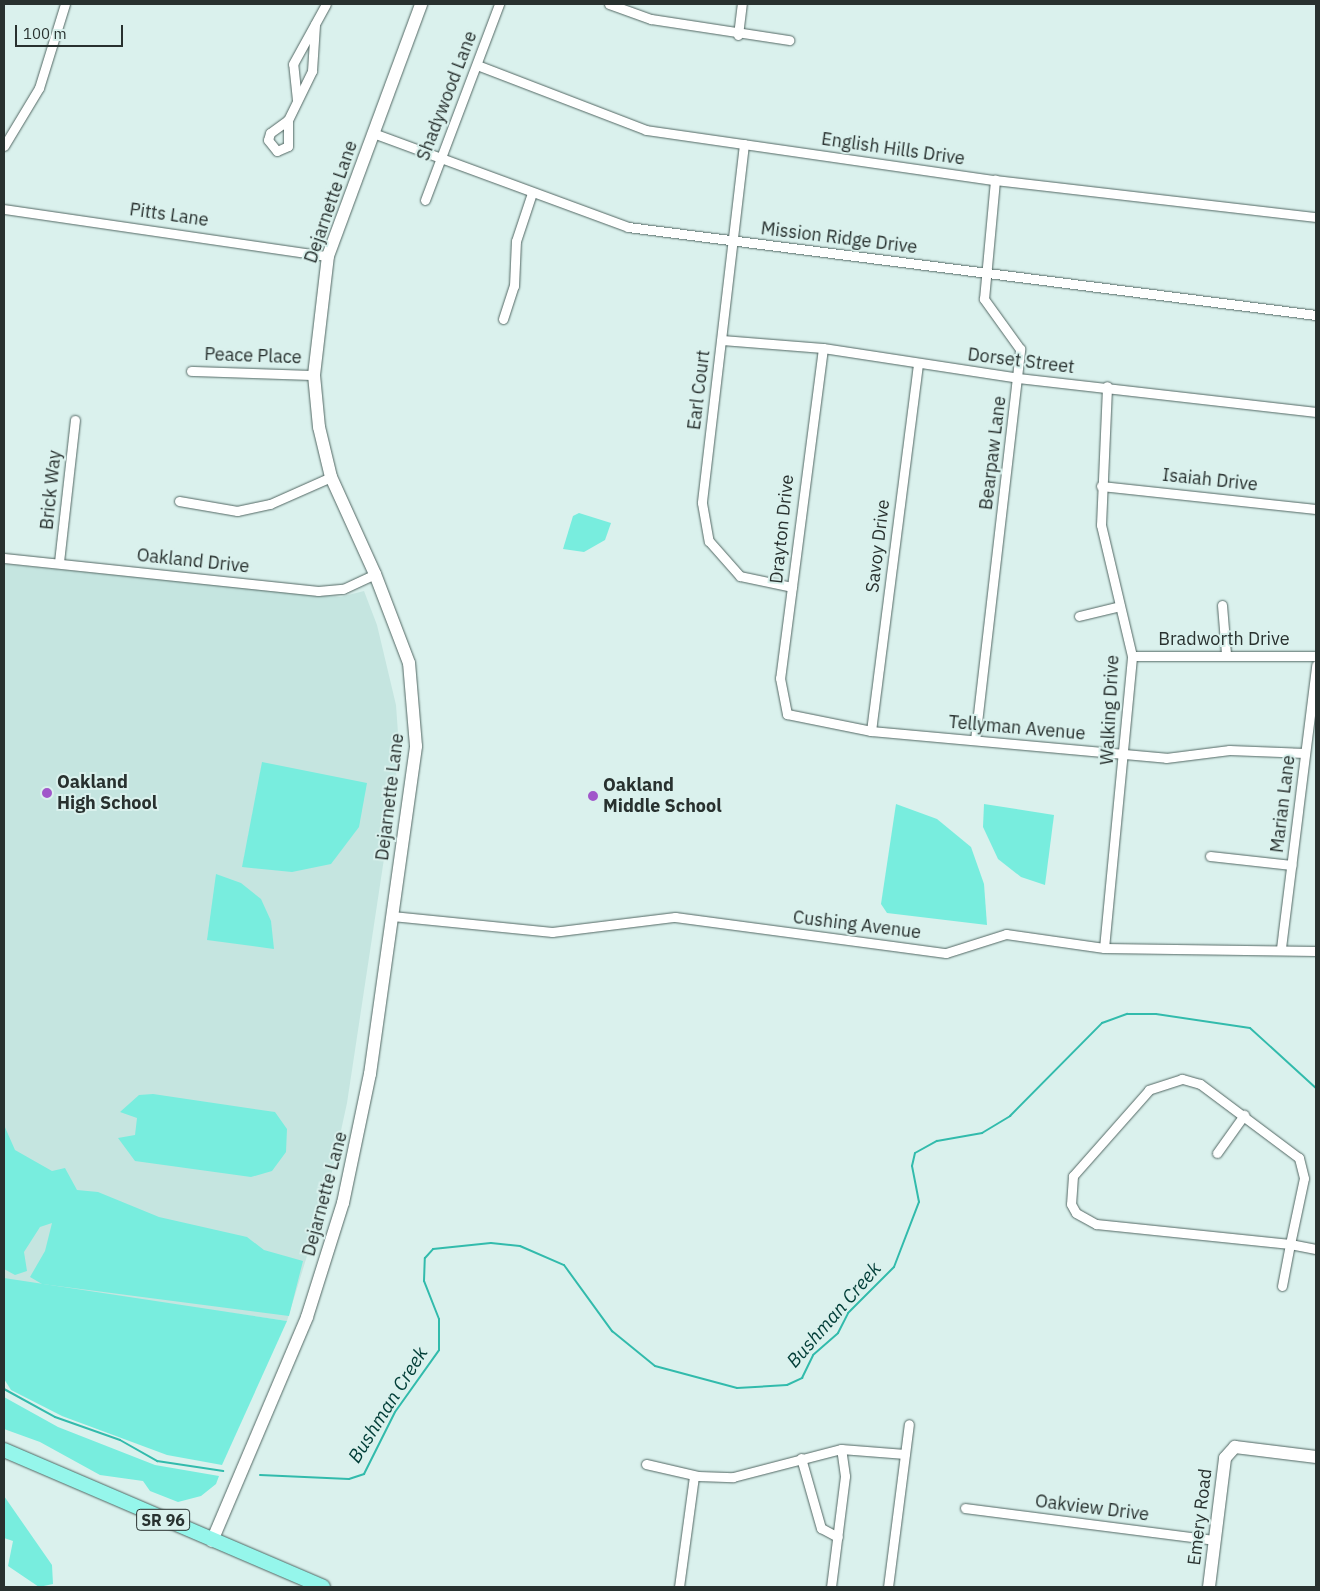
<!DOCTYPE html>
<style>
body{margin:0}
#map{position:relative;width:1320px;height:1591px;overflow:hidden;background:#daf1ed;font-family:"IBM Plex Sans",sans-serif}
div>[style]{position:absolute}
.built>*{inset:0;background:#c5e5e0}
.green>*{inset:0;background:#78edde}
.stream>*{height:2px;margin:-1px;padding:0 1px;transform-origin:1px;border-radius:1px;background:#32bbac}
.roads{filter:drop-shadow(0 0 1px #526763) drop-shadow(0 0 1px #526763)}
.street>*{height:9px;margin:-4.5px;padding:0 4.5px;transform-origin:4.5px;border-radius:4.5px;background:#fff}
.secondary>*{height:12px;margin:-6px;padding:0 6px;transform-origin:6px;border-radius:6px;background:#fff}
.primary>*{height:14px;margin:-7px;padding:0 7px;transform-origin:7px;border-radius:7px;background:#95f6eb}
.dots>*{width:14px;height:14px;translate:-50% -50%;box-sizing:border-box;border:2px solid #daf1ed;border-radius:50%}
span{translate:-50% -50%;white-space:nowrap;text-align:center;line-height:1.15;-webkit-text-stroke:4px #daf1ed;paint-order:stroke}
.shield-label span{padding:1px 4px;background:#daf1ed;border:1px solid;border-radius:4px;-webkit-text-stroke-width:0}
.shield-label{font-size:16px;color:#28312f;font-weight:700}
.street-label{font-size:18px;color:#28312f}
.poi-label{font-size:18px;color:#28312f;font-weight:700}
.left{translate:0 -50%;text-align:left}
.water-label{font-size:19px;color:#003d37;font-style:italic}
.frame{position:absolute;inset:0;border:5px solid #28312f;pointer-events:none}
.scale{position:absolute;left:15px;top:25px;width:108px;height:22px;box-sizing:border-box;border:2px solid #28312f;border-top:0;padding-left:6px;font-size:15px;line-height:18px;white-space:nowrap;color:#28312f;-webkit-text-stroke:4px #daf1ed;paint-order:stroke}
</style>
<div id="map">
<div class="built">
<div style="clip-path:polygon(4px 564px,340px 597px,364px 591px,377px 625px,396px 705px,399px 747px,395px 786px,347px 1103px,330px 1181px,287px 1321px,4px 1281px)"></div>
</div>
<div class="green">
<div style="clip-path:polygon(579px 513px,611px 523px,605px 540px,584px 552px,563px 549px,573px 516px)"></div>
<div style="clip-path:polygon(262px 762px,367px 783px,359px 827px,331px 864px,292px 872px,242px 867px)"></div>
<div style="clip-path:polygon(896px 804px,937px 819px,971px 847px,984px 884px,987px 925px,887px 913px,881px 904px)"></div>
<div style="clip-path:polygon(984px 804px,1054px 815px,1045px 885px,1021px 877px,998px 859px,983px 827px)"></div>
<div style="clip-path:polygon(216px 874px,241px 883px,261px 899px,271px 921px,274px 949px,207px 940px)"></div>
<div style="clip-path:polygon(153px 1094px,275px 1112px,287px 1129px,286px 1152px,272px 1171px,251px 1177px,135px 1161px,118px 1138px,135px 1135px,137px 1118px,120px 1112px,139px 1095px)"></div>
<div style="clip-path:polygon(4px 1125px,15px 1150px,52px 1171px,65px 1168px,77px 1190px,98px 1192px,159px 1217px,247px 1237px,264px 1250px,303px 1261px,289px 1316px,42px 1284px,30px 1277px,45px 1251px,52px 1223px,40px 1227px,24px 1252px,27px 1271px,15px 1275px,4px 1269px)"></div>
<div style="clip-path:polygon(4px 1278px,287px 1321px,222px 1465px,167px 1455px,62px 1416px,11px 1390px,4px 1379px)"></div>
<div style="clip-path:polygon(4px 1397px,58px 1427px,155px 1465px,219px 1476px,216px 1484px,201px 1496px,178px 1502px,150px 1491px,143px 1481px,100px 1475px,40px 1442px,4px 1429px)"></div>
<div style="clip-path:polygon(4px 1496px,52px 1565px,53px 1584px,39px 1587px,8px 1566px,13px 1541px,4px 1538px)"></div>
</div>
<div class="stream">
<div style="left:4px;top:1389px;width:58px;rotate:28.8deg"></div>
<div style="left:55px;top:1417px;width:69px;rotate:19.5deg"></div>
<div style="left:120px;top:1440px;width:43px;rotate:29.6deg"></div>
<div style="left:157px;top:1461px;width:67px;rotate:8.6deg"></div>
<div style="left:260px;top:1475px;width:89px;rotate:2.6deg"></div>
<div style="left:349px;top:1479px;width:16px;rotate:-18deg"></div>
<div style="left:364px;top:1474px;width:69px;rotate:-63.4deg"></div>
<div style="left:395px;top:1412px;width:76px;rotate:-54.6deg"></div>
<div style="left:439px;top:1350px;width:31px;rotate:-90deg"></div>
<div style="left:439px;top:1319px;width:41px;rotate:-111.5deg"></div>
<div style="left:424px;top:1281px;width:23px;rotate:-88deg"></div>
<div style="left:425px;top:1258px;width:12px;rotate:-48deg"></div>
<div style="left:433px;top:1249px;width:58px;rotate:-5.9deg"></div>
<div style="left:491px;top:1243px;width:29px;rotate:6deg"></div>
<div style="left:520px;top:1246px;width:48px;rotate:23.4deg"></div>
<div style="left:564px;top:1265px;width:82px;rotate:54deg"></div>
<div style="left:612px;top:1331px;width:55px;rotate:39.1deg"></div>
<div style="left:655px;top:1366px;width:85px;rotate:15deg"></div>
<div style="left:737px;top:1388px;width:50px;rotate:-3.4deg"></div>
<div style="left:787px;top:1385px;width:17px;rotate:-25deg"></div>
<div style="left:802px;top:1378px;width:25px;rotate:-64deg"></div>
<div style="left:813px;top:1355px;width:33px;rotate:-41deg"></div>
<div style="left:838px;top:1333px;width:22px;rotate:-63deg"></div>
<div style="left:848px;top:1313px;width:65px;rotate:-45deg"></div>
<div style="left:894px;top:1267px;width:70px;rotate:-69deg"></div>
<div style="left:919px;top:1202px;width:37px;rotate:-101deg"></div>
<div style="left:912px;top:1166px;width:13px;rotate:-77deg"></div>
<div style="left:915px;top:1153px;width:25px;rotate:-29deg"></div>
<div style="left:937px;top:1141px;width:46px;rotate:-10.1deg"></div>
<div style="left:982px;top:1133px;width:33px;rotate:-31deg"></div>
<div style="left:1010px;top:1116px;width:131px;rotate:-45.3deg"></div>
<div style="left:1102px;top:1023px;width:27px;rotate:-20deg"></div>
<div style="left:1127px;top:1014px;width:29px"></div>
<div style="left:1156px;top:1014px;width:95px;rotate:8.5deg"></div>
<div style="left:1250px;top:1028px;width:89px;rotate:42.3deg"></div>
</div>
<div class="roads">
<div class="street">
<div style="left:609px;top:4px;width:45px;rotate:19.7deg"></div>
<div style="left:651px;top:19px;width:140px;rotate:8.7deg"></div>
<div style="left:738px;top:35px;width:31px;rotate:-83deg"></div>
<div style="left:477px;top:65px;width:181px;rotate:21deg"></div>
<div style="left:646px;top:130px;width:353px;rotate:8.2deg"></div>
<div style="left:995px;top:180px;width:323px;rotate:6.6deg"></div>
<div style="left:297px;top:100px;width:36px;rotate:-96deg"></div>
<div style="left:293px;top:64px;width:68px;rotate:-61.2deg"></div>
<div style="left:288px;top:120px;width:22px;rotate:144deg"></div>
<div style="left:270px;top:133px;width:7px;rotate:106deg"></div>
<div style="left:268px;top:140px;width:14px;rotate:51deg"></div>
<div style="left:277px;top:151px;width:12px;rotate:-24deg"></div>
<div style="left:288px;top:146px;width:26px;rotate:-90deg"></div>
<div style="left:288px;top:120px;width:55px;rotate:-63.9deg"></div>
<div style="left:312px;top:71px;width:47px;rotate:-86.3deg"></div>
<div style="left:373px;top:133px;width:272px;rotate:20.2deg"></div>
<div style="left:628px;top:227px;width:694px;rotate:7.29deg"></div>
<div style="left:744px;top:144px;width:361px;rotate:96.7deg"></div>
<div style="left:702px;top:503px;width:39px;rotate:80deg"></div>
<div style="left:709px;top:541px;width:47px;rotate:48.5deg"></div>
<div style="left:740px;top:576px;width:53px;rotate:11.9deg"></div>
<div style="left:4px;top:146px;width:68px;rotate:-58.9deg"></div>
<div style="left:39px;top:88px;width:88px;rotate:-72.8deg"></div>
<div style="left:425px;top:200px;width:210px;rotate:-69.3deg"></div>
<div style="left:4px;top:209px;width:327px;rotate:8.3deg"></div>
<div style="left:503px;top:319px;width:35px;rotate:-72deg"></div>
<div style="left:514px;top:286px;width:45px;rotate:-87.5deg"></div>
<div style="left:516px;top:241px;width:51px;rotate:-71.6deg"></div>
<div style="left:722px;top:340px;width:101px;rotate:4.5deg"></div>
<div style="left:823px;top:348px;width:197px;rotate:8.7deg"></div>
<div style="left:1018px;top:378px;width:300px;rotate:6.5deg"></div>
<div style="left:823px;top:348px;width:333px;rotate:97.4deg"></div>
<div style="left:780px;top:678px;width:37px;rotate:79deg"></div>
<div style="left:787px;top:714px;width:86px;rotate:11.4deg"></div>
<div style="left:871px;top:731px;width:296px;rotate:5.2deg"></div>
<div style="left:1166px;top:758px;width:64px;rotate:-7.2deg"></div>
<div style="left:1229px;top:750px;width:76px;rotate:2.3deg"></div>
<div style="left:191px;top:371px;width:123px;rotate:1.9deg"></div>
<div style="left:1101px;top:486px;width:216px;rotate:6.1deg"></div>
<div style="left:179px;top:501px;width:59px;rotate:9.8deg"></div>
<div style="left:237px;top:511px;width:34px;rotate:-12deg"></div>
<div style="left:270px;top:504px;width:67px;rotate:-23.9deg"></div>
<div style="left:4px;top:558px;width:316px;rotate:6deg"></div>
<div style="left:318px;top:591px;width:25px;rotate:-5deg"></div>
<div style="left:343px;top:589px;width:35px;rotate:-25deg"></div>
<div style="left:59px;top:562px;width:143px;rotate:-83.6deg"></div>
<div style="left:1222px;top:605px;width:49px;rotate:85.3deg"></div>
<div style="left:1079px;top:616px;width:42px;rotate:-13.7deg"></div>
<div style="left:1132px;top:656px;width:184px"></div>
<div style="left:871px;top:731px;width:370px;rotate:-82.7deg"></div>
<div style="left:975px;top:740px;width:394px;rotate:-83.4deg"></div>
<div style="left:1020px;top:349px;width:62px;rotate:-125.8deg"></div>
<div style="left:984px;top:299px;width:120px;rotate:-84.7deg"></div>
<div style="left:1210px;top:856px;width:82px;rotate:6.3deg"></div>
<div style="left:392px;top:916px;width:161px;rotate:5.7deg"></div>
<div style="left:552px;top:932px;width:124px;rotate:-7deg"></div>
<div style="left:675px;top:917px;width:273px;rotate:7.6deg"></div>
<div style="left:946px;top:953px;width:63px;rotate:-17.6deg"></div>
<div style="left:1006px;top:934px;width:99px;rotate:8.1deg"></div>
<div style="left:1104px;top:948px;width:212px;rotate:0.8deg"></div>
<div style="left:1104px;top:948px;width:293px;rotate:-84.5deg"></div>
<div style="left:1132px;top:656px;width:135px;rotate:-103.3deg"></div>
<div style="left:1101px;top:525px;width:139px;rotate:-87.5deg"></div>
<div style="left:1281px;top:948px;width:285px;rotate:-82.9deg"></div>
<div style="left:1217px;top:1153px;width:47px;rotate:-54.6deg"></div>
<div style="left:1282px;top:1286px;width:43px;rotate:-79.2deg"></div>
<div style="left:1290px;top:1244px;width:67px;rotate:-78deg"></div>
<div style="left:1304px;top:1178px;width:21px;rotate:-104deg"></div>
<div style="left:1299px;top:1158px;width:124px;rotate:-143.2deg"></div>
<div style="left:1200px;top:1084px;width:19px;rotate:-164deg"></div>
<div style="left:1182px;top:1079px;width:35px;rotate:162deg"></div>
<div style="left:1149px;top:1090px;width:115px;rotate:131.5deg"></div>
<div style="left:1073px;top:1176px;width:28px;rotate:94deg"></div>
<div style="left:1071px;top:1204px;width:10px;rotate:61deg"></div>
<div style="left:1076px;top:1213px;width:23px;rotate:29deg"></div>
<div style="left:1096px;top:1224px;width:195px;rotate:5.9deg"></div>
<div style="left:1290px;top:1244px;width:26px;rotate:11deg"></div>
<div style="left:801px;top:1458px;width:73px;rotate:74.1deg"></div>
<div style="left:821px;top:1528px;width:19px;rotate:28deg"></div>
<div style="left:646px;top:1464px;width:53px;rotate:13deg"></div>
<div style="left:698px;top:1476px;width:35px;rotate:2deg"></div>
<div style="left:733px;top:1477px;width:112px;rotate:-14.5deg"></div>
<div style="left:965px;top:1508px;width:252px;rotate:7.3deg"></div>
<div style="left:679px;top:1587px;width:112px;rotate:-82.3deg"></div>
<div style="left:831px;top:1587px;width:112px;rotate:-82.8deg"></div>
<div style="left:845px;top:1476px;width:27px;rotate:-98deg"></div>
<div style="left:841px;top:1449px;width:64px;rotate:4.5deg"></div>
<div style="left:888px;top:1587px;width:164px;rotate:-82.7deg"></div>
</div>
<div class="secondary">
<div style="left:212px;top:1541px;width:243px;rotate:-67deg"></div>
<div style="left:307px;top:1317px;width:120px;rotate:-72.5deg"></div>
<div style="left:343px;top:1203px;width:132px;rotate:-78.2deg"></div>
<div style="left:370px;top:1074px;width:331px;rotate:-82deg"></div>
<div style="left:416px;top:746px;width:83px;rotate:-94.8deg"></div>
<div style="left:409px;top:663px;width:95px;rotate:-110.9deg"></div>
<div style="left:375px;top:574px;width:107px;rotate:-114.4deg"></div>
<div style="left:331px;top:477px;width:51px;rotate:-103.5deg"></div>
<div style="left:319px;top:427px;width:52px;rotate:-95.5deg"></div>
<div style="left:314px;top:375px;width:120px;rotate:-83.3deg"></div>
<div style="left:328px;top:256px;width:269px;rotate:-69.7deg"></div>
<div style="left:1209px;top:1587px;width:130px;rotate:-82.9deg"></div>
<div style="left:1225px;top:1458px;width:15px;rotate:-48deg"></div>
<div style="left:1235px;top:1447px;width:82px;rotate:7deg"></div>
</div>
<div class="primary">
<div style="left:4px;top:1450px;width:347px;rotate:23.2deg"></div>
</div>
</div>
<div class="dots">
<div style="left:47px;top:793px;background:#a157ca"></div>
<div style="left:593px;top:796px;background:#a157ca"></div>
</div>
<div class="shield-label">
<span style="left:163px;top:1520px">SR 96</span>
</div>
<div class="street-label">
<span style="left:447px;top:96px;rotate:-69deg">Shadywood Lane</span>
<span style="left:893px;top:149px;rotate:8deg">English Hills Drive</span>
<span style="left:331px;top:202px;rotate:-71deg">Dejarnette Lane</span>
<span style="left:169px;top:215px;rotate:8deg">Pitts Lane</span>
<span style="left:839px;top:238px;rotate:7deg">Mission Ridge Drive</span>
<span style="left:253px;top:356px;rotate:2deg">Peace Place</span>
<span style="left:1021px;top:361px;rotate:7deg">Dorset Street</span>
<span style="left:699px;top:390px;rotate:-83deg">Earl Court</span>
<span style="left:993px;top:453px;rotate:-83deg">Bearpaw Lane</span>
<span style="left:1210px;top:480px;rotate:6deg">Isaiah Drive</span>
<span style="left:51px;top:490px;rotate:-84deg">Brick Way</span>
<span style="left:782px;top:529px;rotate:-84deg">Drayton Drive</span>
<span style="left:878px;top:546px;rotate:-83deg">Savoy Drive</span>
<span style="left:193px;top:561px;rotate:6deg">Oakland Drive</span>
<span style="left:1224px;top:639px">Bradworth Drive</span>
<span style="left:1110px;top:710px;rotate:-87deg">Walking Drive</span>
<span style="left:1017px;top:728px;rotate:5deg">Tellyman Avenue</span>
<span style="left:390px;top:797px;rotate:-83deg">Dejarnette Lane</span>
<span style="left:1283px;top:804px;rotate:-83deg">Marian Lane</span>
<span style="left:857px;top:925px;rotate:7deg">Cushing Avenue</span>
<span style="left:325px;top:1194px;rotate:-75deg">Dejarnette Lane</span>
<span style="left:1092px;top:1508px;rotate:7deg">Oakview Drive</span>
<span style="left:1200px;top:1517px;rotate:-83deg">Emery Road</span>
</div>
<div class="poi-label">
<span class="left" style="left:57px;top:793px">Oakland<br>High School</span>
<span class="left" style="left:603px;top:796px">Oakland<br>Middle School</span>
</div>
<div class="water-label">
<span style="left:834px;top:1315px;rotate:-49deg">Bushman Creek</span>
<span style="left:388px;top:1405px;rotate:-58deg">Bushman Creek</span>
</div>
<div class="frame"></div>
<div class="scale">100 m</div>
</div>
